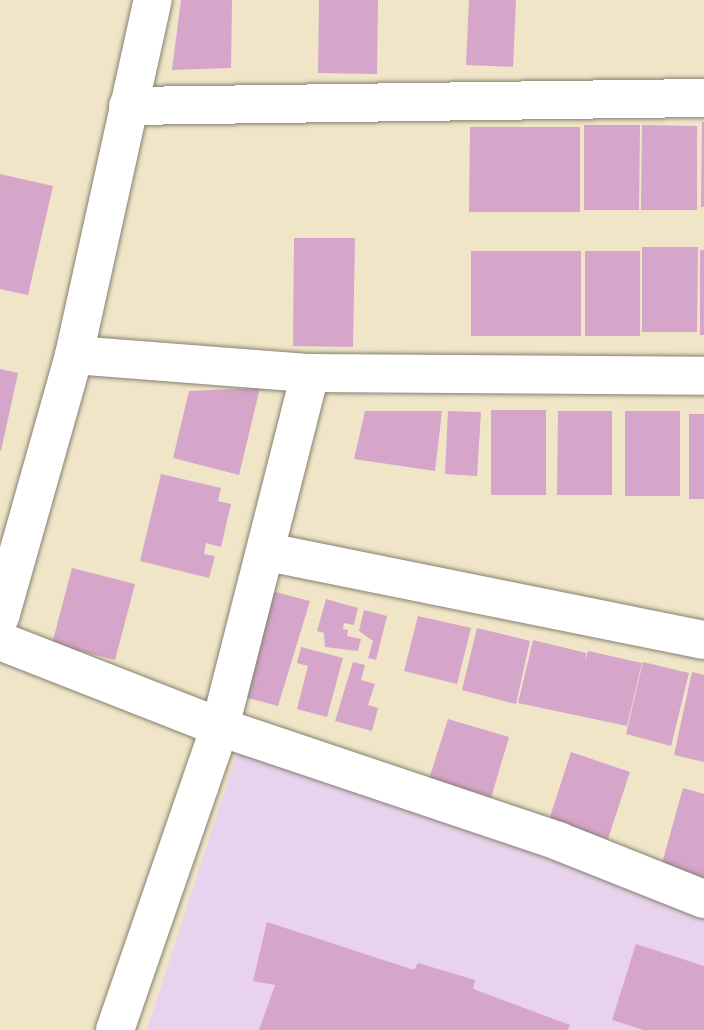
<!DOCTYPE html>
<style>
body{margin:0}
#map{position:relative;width:704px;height:1030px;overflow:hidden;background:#f1e5c8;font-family:"IM FELL DW Pica",serif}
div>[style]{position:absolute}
.built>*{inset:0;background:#e9d2ed}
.building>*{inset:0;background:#d5a5ca}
.roads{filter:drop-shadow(0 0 2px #868072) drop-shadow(0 0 2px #868072)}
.minor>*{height:38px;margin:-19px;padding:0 19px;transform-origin:19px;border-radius:19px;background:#fff}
span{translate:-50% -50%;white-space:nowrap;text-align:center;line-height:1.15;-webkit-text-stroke:7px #fcf5e5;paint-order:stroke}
</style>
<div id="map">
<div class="built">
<div style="clip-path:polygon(259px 745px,704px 917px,704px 1030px,147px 1030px,236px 756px)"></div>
</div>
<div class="building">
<div style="clip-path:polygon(181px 0,232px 0,231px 68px,172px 70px)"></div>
<div style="clip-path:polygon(319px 0,378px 0,377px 74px,318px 73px)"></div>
<div style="clip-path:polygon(469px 0,516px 0,513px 67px,466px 65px)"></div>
<div style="clip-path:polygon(702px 122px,704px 122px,704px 207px,701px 207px)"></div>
<div style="clip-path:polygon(584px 125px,640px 125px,639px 210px,584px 210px)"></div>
<div style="clip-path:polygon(642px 125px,697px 126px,697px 210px,641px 210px)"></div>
<div style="clip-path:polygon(470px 127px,580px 127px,580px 212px,469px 212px)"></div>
<div style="clip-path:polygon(0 174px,53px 186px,28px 295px,0 289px)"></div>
<div style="clip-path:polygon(294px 238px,355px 238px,353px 347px,293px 346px)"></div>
<div style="clip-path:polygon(642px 247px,698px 247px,697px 332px,642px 332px)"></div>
<div style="clip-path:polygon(700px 250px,704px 250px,704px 335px,700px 335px)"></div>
<div style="clip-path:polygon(471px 251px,581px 251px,581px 336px,471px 336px)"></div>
<div style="clip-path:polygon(585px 251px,640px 251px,640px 336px,585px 336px)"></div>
<div style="clip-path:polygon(0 369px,18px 373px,1px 451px,0 450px)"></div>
<div style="clip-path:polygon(260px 388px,239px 475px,173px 458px,189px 391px)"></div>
<div style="clip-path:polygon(491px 410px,546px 410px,546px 495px,491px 495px)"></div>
<div style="clip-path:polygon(365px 411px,442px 411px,435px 471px,354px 459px)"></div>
<div style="clip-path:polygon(448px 411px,481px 412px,477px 476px,445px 474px)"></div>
<div style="clip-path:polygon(558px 411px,612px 411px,612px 495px,557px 495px)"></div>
<div style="clip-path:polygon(625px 411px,680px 411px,680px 496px,625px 496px)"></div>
<div style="clip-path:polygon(689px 414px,704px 414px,704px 499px,689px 499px)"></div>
<div style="clip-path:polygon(161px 474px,221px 488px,218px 501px,231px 504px,221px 547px,206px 543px,204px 554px,215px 556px,209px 578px,140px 561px)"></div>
<div style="clip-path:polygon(72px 568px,135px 584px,115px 660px,52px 644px)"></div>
<div style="clip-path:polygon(260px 588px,310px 601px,278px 706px,233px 694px)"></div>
<div style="clip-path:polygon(326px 599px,358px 608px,354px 625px,344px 623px,343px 629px,348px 630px,347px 636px,361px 639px,358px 651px,325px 647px,324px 633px,317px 631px)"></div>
<div style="clip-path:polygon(364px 610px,387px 616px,376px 660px,368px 658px,373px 641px,359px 631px)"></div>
<div style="clip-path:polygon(418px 616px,471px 628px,457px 684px,404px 671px)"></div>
<div style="clip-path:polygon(477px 628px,530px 641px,516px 704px,462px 690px)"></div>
<div style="clip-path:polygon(533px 640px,586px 653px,585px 662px,588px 651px,642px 663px,627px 726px,518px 703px)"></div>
<div style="clip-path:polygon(301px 647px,343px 658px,327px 717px,297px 709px,308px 666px,297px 663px)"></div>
<div style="clip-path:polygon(353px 662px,365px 665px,361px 680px,375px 684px,368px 705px,378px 708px,372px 731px,335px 721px)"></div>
<div style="clip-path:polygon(643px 662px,689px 673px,671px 746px,626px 734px)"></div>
<div style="clip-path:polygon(692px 672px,704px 675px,704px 762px,674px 755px)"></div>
<div style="clip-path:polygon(448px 719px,509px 737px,491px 798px,429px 779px)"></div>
<div style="clip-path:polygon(571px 752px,630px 772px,608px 839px,549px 820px)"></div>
<div style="clip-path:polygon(683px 788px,704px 794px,704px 879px,661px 867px)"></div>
<div style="clip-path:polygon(267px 922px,414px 970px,418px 963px,475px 980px,473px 989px,570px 1025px,568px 1030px,259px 1030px,275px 985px,253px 981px)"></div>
<div style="clip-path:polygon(636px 944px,704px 966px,704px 1030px,644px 1030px,612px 1020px)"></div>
</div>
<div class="roads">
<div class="minor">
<div style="left:128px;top:106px;width:576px;rotate:-0.8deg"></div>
<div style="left:74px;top:355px;width:237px;rotate:4.4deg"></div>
<div style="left:310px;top:373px;width:394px;rotate:0.4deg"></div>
<div style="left:267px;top:552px;width:446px;rotate:11.4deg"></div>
<div style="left:0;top:617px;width:272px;rotate:-74.2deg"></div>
<div style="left:74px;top:355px;width:364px;rotate:-77.5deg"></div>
<div style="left:0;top:641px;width:236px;rotate:21.4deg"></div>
<div style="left:220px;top:727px;width:357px;rotate:18.6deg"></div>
<div style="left:558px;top:841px;width:157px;rotate:21.7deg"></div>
<div style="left:115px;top:1030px;width:321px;rotate:-70.9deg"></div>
<div style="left:220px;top:727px;width:365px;rotate:-75.7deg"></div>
</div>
</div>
</div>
